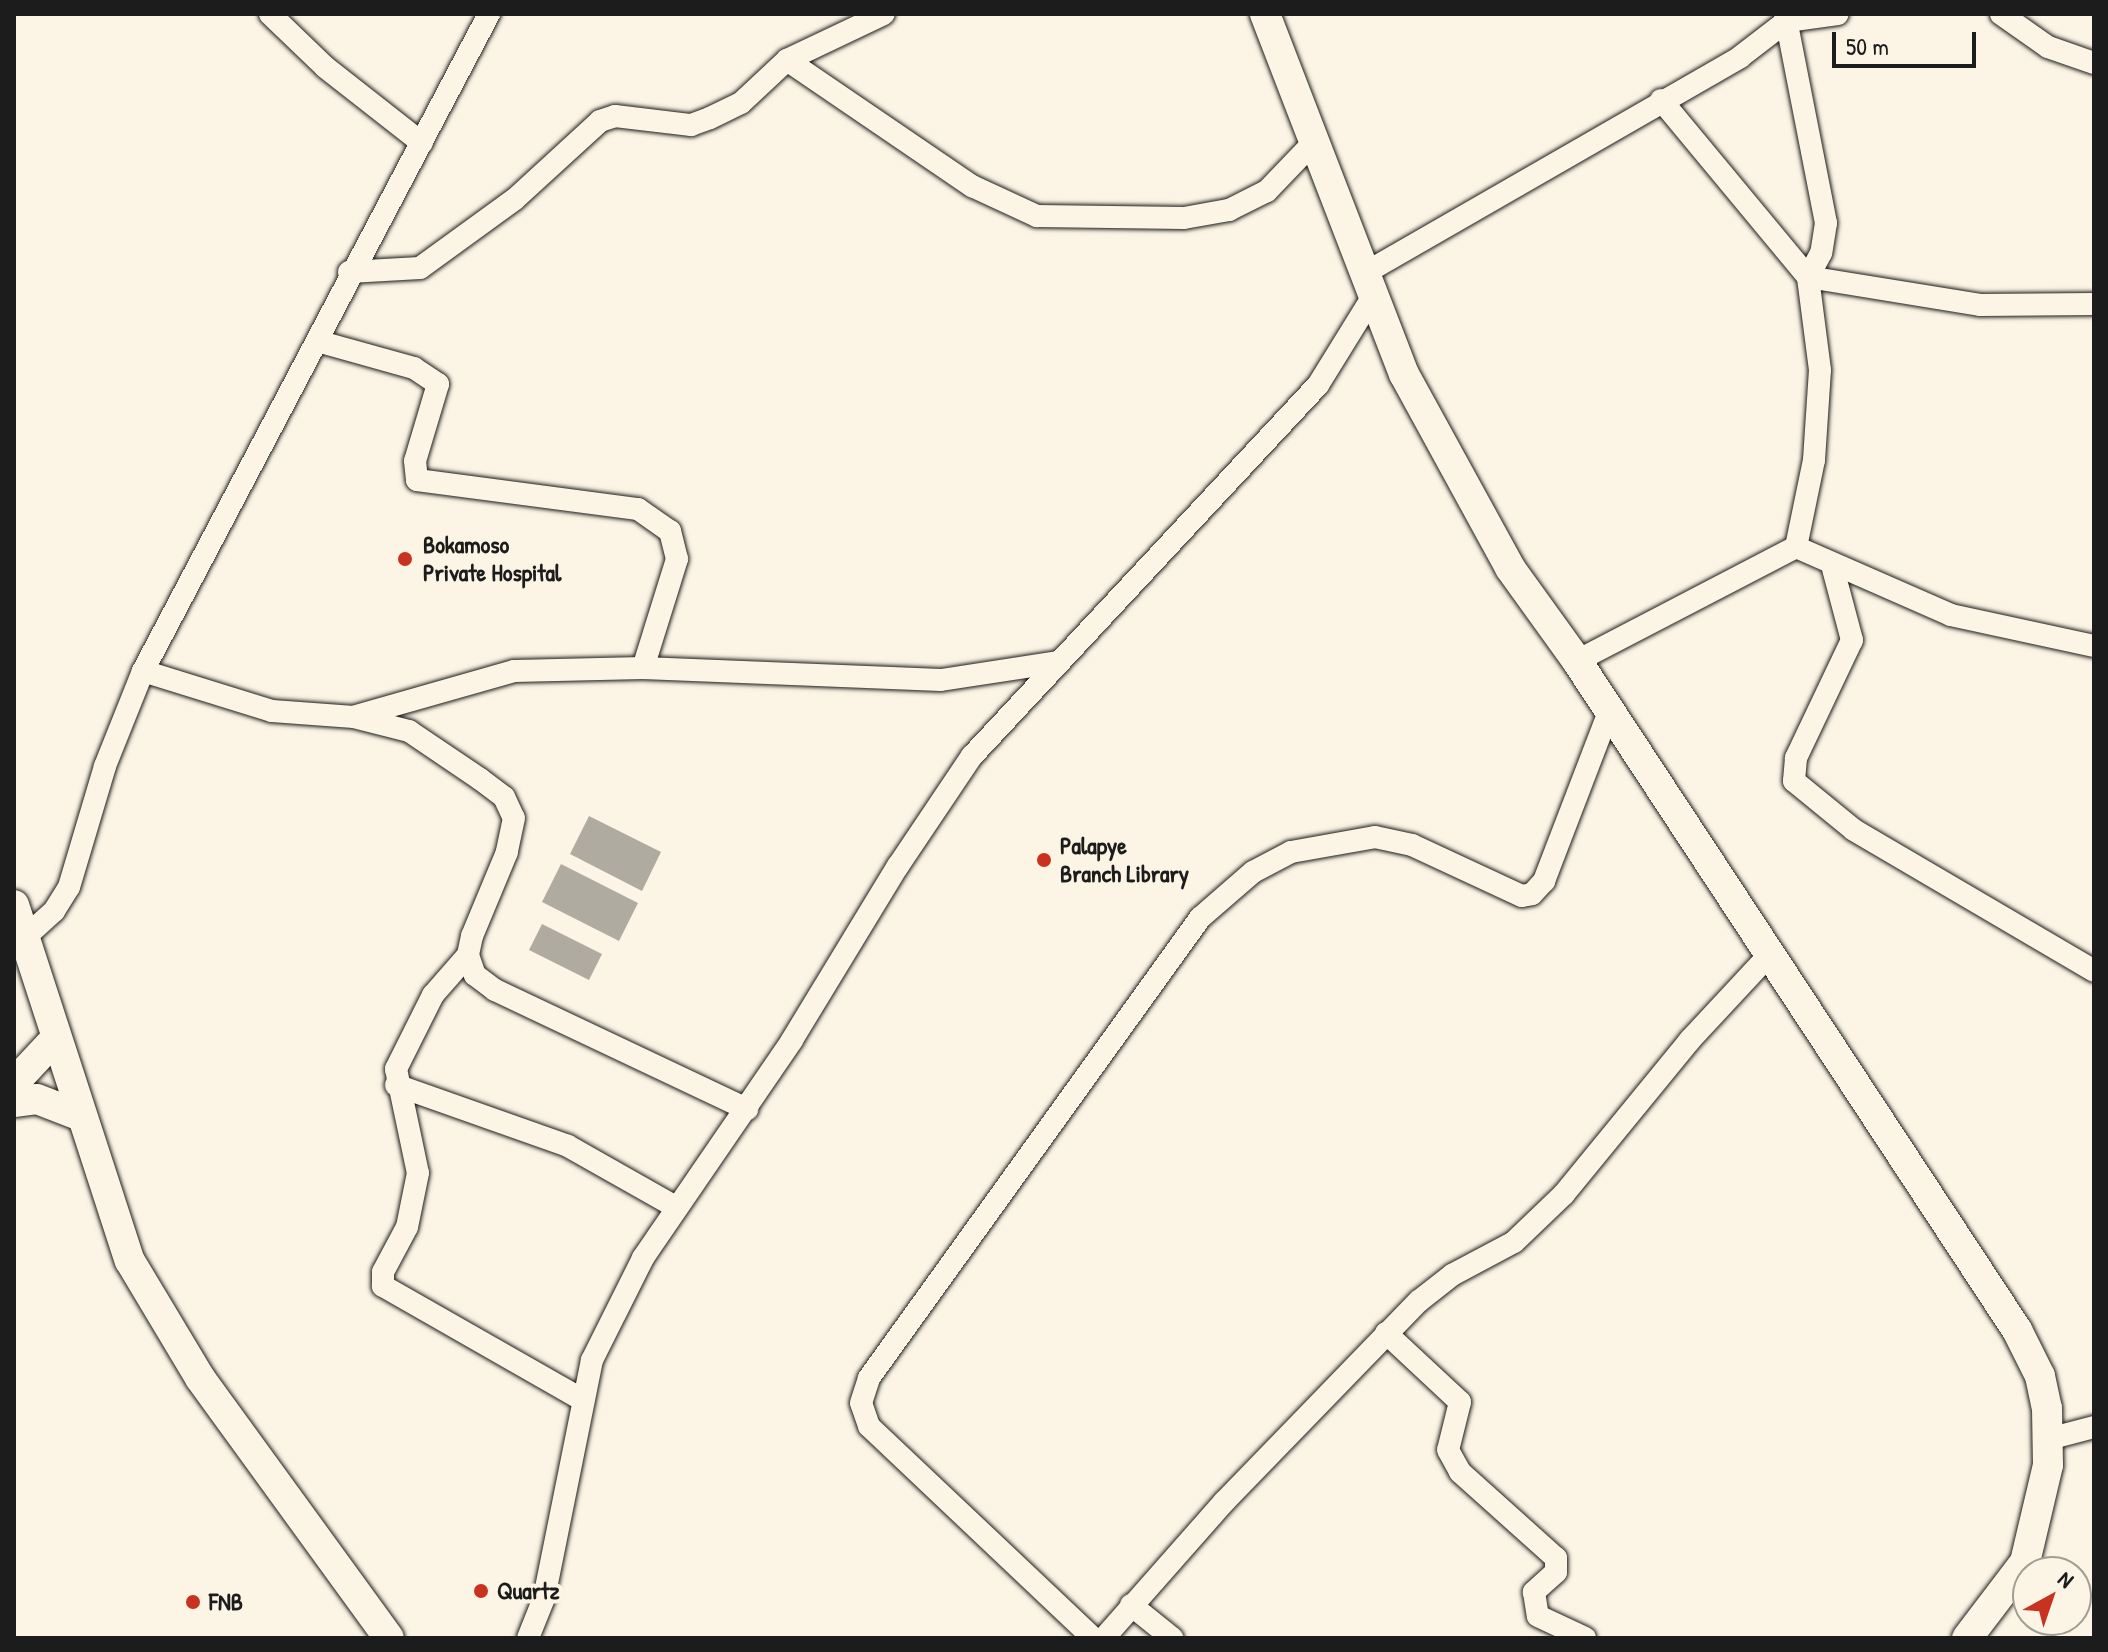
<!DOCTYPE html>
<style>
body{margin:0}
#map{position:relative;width:2108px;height:1652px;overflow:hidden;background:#fcf5e5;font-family:"Patrick Hand",sans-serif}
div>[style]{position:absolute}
.water>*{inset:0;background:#b0aba1}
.roads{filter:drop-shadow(0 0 2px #1c1c1c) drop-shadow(0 0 2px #1c1c1c)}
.street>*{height:22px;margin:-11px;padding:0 11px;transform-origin:11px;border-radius:11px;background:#fcf5e5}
.secondary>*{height:30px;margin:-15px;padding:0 15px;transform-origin:15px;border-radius:15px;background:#fcf5e5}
.dots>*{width:22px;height:22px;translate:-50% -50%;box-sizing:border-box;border:4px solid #fcf5e5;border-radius:50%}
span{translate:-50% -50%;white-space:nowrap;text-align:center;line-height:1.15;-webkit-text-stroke:8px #fcf5e5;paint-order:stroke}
.poi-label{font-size:24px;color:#1c1c1c;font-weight:700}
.left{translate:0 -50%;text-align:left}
.frame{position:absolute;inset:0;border:16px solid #1c1c1c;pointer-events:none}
.north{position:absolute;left:2012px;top:1556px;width:80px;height:80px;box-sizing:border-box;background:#fcf5e5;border:2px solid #a29e95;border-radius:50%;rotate:40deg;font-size:22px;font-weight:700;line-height:32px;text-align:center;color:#1c1c1c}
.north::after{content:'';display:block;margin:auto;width:28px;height:36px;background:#c8321e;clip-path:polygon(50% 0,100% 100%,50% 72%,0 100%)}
.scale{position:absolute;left:1832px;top:32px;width:144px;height:36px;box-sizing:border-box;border:4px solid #1c1c1c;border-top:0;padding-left:10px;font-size:24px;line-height:28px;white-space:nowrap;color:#1c1c1c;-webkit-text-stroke:6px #fcf5e5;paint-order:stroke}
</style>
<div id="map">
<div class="water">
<div style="clip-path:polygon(589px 816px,661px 852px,642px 891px,570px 854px)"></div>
<div style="clip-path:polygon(561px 864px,638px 903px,619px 941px,542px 902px)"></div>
<div style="clip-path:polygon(542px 924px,602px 954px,589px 980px,529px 950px)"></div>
</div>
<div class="roads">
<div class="street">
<div style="left:270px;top:14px;width:76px;rotate:43.9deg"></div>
<div style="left:325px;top:67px;width:123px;rotate:38.1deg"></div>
<div style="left:1785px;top:14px;width:213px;rotate:78.9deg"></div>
<div style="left:1826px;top:223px;width:30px;rotate:99deg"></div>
<div style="left:1821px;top:253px;width:27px;rotate:118deg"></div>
<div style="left:1808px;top:277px;width:174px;rotate:9.2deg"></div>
<div style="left:1980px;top:305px;width:114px;rotate:-0.5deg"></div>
<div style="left:2001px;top:14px;width:57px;rotate:35.1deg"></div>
<div style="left:2048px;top:47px;width:49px;rotate:19.2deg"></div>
<div style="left:787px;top:60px;width:224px;rotate:34.3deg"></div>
<div style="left:972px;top:186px;width:72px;rotate:24.8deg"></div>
<div style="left:1037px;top:216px;width:147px;rotate:0.8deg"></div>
<div style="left:1184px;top:218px;width:46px;rotate:-10.1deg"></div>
<div style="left:1229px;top:210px;width:42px;rotate:-26.6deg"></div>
<div style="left:1267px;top:191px;width:66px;rotate:-46.2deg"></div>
<div style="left:349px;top:272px;width:71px;rotate:-3.2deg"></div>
<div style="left:420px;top:268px;width:117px;rotate:-36deg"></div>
<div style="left:515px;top:199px;width:115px;rotate:-42.5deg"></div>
<div style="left:600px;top:121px;width:16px;rotate:-18deg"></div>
<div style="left:615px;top:116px;width:77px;rotate:6.8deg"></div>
<div style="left:691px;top:125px;width:20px;rotate:-20deg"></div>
<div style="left:710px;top:118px;width:34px;rotate:-26deg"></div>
<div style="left:741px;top:103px;width:63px;rotate:-43.1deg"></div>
<div style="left:787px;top:60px;width:107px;rotate:-25.4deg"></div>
<div style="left:1365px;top:273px;width:433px;rotate:-29.9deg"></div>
<div style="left:1740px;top:57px;width:59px;rotate:-37.5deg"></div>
<div style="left:1787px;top:21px;width:51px;rotate:-7.8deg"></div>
<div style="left:317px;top:341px;width:101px;rotate:15.6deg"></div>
<div style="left:414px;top:368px;width:29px;rotate:34deg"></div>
<div style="left:438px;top:384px;width:80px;rotate:106.6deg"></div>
<div style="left:415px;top:461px;width:19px;rotate:84deg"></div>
<div style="left:417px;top:480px;width:223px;rotate:7.5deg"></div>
<div style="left:638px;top:509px;width:39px;rotate:35deg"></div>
<div style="left:670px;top:531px;width:29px;rotate:76deg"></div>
<div style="left:677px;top:559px;width:114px;rotate:107.3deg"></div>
<div style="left:1796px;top:547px;width:169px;rotate:23.7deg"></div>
<div style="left:1951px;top:615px;width:146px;rotate:12.2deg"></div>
<div style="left:1832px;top:565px;width:78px;rotate:75.1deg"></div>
<div style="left:1852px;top:640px;width:131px;rotate:115.4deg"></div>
<div style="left:1796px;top:758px;width:23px;rotate:95deg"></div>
<div style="left:1794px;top:781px;width:77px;rotate:39.2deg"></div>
<div style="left:1854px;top:830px;width:278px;rotate:30.4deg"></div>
<div style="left:1577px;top:661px;width:247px;rotate:-27.5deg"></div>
<div style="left:1796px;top:547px;width:89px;rotate:-78.3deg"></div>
<div style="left:1814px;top:460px;width:90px;rotate:-86.2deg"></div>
<div style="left:1820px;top:370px;width:94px;rotate:-97.4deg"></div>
<div style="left:1808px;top:277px;width:230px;rotate:-129.7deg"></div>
<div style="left:143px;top:671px;width:135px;rotate:17.2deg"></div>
<div style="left:272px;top:711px;width:82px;rotate:4.2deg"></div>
<div style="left:354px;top:717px;width:57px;rotate:14.3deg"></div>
<div style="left:409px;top:731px;width:86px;rotate:34.1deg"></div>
<div style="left:480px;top:779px;width:30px;rotate:37deg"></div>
<div style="left:504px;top:797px;width:23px;rotate:65deg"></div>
<div style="left:514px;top:818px;width:35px;rotate:102deg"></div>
<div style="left:507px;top:852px;width:91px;rotate:112.6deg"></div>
<div style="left:472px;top:936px;width:19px;rotate:102deg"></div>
<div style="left:468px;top:955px;width:21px;rotate:71deg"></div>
<div style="left:475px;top:975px;width:25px;rotate:37deg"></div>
<div style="left:495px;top:990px;width:279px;rotate:25.3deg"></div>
<div style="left:356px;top:716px;width:164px;rotate:-15.9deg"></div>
<div style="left:514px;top:671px;width:129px;rotate:-1.3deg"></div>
<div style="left:643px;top:668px;width:298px;rotate:2.3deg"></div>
<div style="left:941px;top:680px;width:118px;rotate:-8.7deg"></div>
<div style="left:22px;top:940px;width:43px;rotate:-42.2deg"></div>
<div style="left:54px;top:911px;width:28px;rotate:-58deg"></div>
<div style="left:69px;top:887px;width:126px;rotate:-73.4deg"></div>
<div style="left:105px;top:766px;width:102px;rotate:-68.2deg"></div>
<div style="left:143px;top:671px;width:743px;rotate:-62.23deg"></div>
<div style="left:468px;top:955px;width:53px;rotate:131.2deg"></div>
<div style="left:433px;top:995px;width:83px;rotate:116.6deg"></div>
<div style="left:396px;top:1069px;width:106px;rotate:78.1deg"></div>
<div style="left:418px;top:1173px;width:55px;rotate:101.5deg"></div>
<div style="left:407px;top:1227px;width:51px;rotate:118.1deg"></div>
<div style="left:383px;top:1272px;width:14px;rotate:90deg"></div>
<div style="left:383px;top:1286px;width:228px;rotate:29.7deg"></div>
<div style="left:396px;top:1085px;width:182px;rotate:19.5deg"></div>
<div style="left:568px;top:1146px;width:124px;rotate:29.5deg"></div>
<div style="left:1386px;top:1333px;width:101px;rotate:43deg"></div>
<div style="left:1460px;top:1402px;width:49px;rotate:104deg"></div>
<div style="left:1448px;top:1450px;width:25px;rotate:61deg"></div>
<div style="left:1460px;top:1472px;width:129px;rotate:41.9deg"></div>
<div style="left:1556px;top:1558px;width:14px;rotate:90deg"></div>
<div style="left:1556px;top:1572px;width:30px;rotate:138deg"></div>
<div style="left:1534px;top:1592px;width:24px;rotate:81deg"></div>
<div style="left:1538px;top:1616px;width:52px;rotate:25.1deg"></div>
<div style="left:2048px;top:1439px;width:48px;rotate:-14.6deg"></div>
<div style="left:1131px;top:1605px;width:53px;rotate:38.8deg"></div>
<div style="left:528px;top:1638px;width:43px;rotate:-68.2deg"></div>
<div style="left:544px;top:1598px;width:243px;rotate:-78.6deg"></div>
<div style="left:592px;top:1360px;width:114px;rotate:-63.4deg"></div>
<div style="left:643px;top:1258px;width:264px;rotate:-55.6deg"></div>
<div style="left:792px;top:1040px;width:204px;rotate:-58.7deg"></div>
<div style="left:898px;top:866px;width:133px;rotate:-56.1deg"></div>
<div style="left:972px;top:756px;width:507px;rotate:-47deg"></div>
<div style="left:1318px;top:385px;width:105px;rotate:-58.3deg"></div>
<div style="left:1093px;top:1638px;width:308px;rotate:-136.6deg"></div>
<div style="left:869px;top:1426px;width:24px;rotate:-109deg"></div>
<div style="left:861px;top:1403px;width:26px;rotate:-72deg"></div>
<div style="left:869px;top:1378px;width:567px;rotate:-54.26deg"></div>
<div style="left:1200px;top:918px;width:70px;rotate:-41deg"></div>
<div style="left:1253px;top:872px;width:43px;rotate:-27.8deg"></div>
<div style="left:1291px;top:852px;width:85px;rotate:-10.1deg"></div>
<div style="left:1375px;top:837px;width:38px;rotate:12deg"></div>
<div style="left:1412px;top:845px;width:121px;rotate:24.9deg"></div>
<div style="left:1522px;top:896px;width:10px;rotate:-11deg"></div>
<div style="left:1532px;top:894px;width:18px;rotate:-47deg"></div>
<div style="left:1544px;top:881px;width:179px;rotate:-69deg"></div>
<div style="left:1104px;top:1638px;width:181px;rotate:-48.6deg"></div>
<div style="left:1224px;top:1502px;width:280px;rotate:-45.9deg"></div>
<div style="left:1419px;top:1301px;width:42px;rotate:-38.2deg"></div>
<div style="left:1452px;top:1275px;width:70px;rotate:-28deg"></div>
<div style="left:1514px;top:1242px;width:69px;rotate:-43.8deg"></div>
<div style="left:1564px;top:1194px;width:199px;rotate:-50.7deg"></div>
<div style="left:1690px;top:1040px;width:113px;rotate:-47.1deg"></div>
</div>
<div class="secondary">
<div style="left:1265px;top:14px;width:386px;rotate:68.9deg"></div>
<div style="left:1404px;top:374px;width:221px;rotate:61.3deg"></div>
<div style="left:1510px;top:568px;width:115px;rotate:54.2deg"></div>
<div style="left:1577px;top:661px;width:801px;rotate:56.67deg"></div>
<div style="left:2017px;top:1330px;width:51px;rotate:63.4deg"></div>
<div style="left:2040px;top:1376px;width:33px;rotate:78deg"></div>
<div style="left:2047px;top:1408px;width:57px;rotate:89deg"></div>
<div style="left:2048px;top:1465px;width:100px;rotate:103.3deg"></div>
<div style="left:2025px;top:1562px;width:96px;rotate:127.3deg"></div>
<div style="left:14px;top:905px;width:374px;rotate:72deg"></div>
<div style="left:130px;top:1261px;width:136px;rotate:59.1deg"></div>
<div style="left:200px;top:1378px;width:321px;rotate:54deg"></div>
<div style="left:14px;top:1083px;width:60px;rotate:-47deg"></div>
<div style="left:14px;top:1102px;width:23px;rotate:-7deg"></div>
<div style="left:37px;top:1099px;width:47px;rotate:21.1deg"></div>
</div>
</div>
<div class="dots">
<div style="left:405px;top:559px;background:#c8321e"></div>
<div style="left:1044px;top:860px;background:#c8321e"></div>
<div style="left:481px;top:1591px;background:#c8321e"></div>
<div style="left:193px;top:1602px;background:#c8321e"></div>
</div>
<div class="poi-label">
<span class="left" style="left:423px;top:559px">Bokamoso<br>Private Hospital</span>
<span class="left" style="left:1060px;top:860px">Palapye<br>Branch Library</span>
<span class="left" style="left:497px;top:1591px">Quartz</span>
<span class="left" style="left:209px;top:1602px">FNB</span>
</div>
<div class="frame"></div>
<div class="north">N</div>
<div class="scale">50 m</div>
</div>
